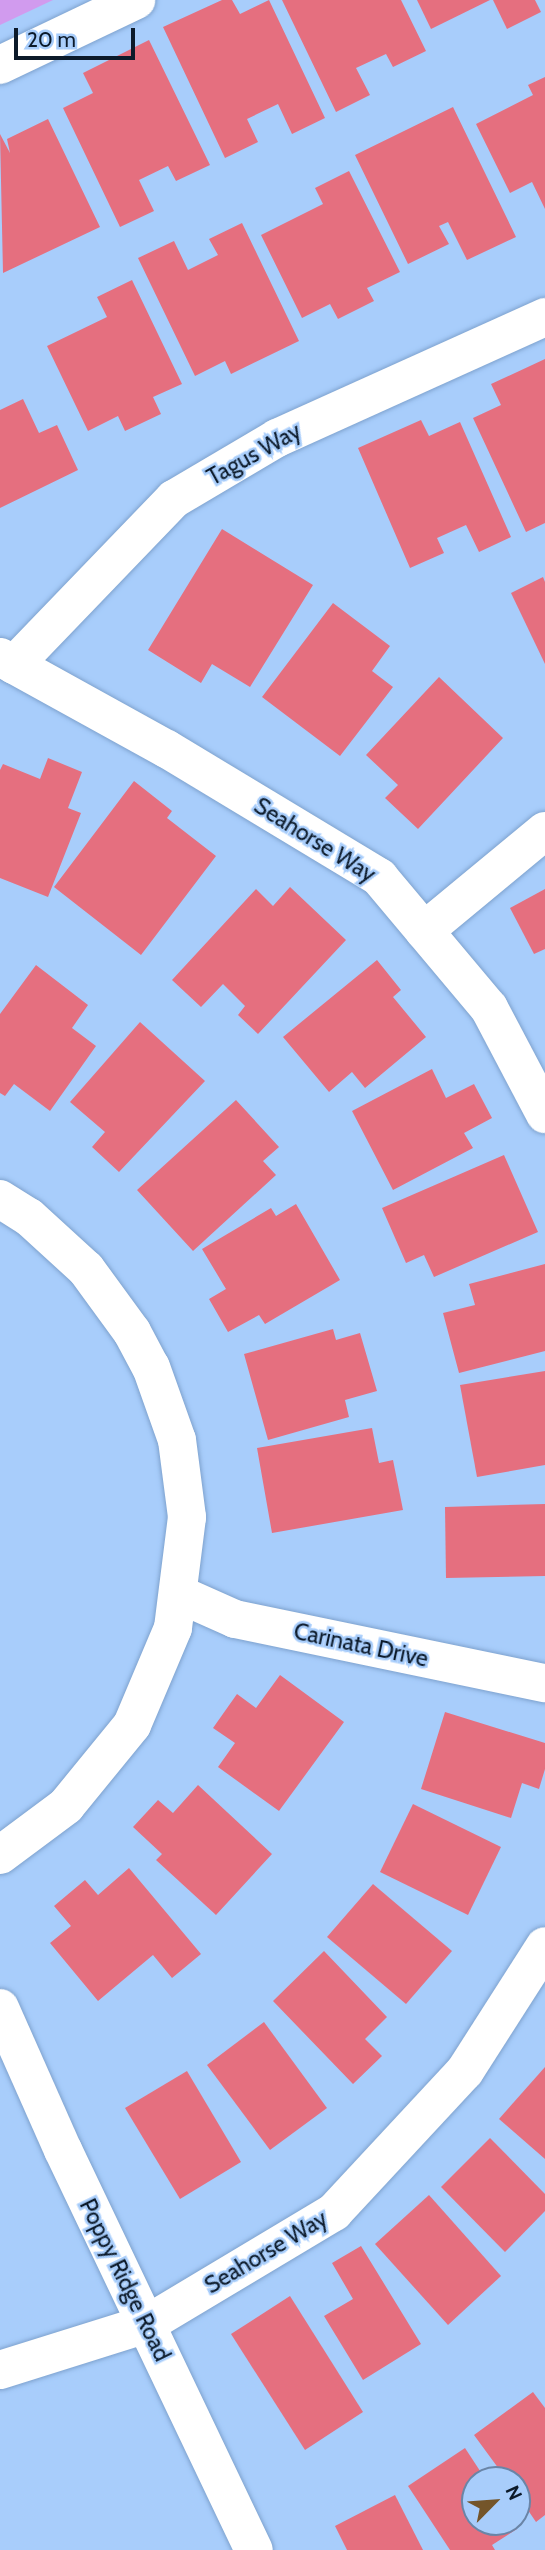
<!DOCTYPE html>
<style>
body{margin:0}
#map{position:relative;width:545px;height:2550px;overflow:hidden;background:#a8cdfb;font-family:Cabin,sans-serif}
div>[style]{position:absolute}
.green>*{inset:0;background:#d19bee}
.building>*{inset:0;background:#e56f7f}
.roads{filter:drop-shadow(0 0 2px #7ea2ce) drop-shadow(0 0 2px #7ea2ce)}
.minor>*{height:38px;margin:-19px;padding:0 19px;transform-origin:19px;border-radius:19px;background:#fff}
span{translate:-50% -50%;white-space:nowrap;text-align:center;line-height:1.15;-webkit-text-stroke:5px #a8cdfb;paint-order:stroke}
.street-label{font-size:23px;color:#0c1a2a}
.north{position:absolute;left:461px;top:2466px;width:70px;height:70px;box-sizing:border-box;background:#a8cdfb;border:2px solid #6a85a7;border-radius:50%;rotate:65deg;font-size:19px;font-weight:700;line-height:28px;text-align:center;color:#0c1a2a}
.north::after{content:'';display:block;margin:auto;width:24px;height:32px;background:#74552a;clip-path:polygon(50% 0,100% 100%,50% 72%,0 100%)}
.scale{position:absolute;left:14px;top:28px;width:121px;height:32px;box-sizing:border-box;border:4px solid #0c1a2a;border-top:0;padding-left:9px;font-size:21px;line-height:24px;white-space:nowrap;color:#0c1a2a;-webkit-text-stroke:5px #a8cdfb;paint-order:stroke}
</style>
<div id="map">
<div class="green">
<div style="clip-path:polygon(0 0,53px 0,0 25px)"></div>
</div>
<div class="building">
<div style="clip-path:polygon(222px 0,232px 0,240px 14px,269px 0,325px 118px,292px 134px,278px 104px,247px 119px,258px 142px,225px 158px,163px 27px)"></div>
<div style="clip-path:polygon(282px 0,401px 0,426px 51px,393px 67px,386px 54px,356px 68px,370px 95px,336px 112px)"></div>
<div style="clip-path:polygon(417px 0,490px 0,431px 29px)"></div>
<div style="clip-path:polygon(493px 0,535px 0,541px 12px,507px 29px)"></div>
<div style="clip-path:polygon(149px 40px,210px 165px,176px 181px,168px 166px,139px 180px,154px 211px,120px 227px,63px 108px,93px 93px,83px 73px)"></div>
<div style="clip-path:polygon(545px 77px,545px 209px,532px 182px,510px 193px,476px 124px,533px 95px,528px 85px)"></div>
<div style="clip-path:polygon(453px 107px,516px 237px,467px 260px,448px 222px,439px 226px,449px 244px,408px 264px,355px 155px)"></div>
<div style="clip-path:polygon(48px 119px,100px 227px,3px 273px,0 134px,10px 153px,7px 139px)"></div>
<div style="clip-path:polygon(349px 171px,400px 272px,367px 288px,374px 301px,338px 319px,330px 304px,302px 318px,261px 235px,323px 204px,315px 188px)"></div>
<div style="clip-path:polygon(242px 223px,299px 341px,231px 374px,225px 361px,195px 376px,138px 258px,174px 241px,188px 270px,218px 255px,209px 239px)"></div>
<div style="clip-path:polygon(132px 280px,182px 384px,153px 397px,161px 414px,125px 431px,118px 416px,88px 431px,47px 346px,107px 317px,97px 297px)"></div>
<div style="clip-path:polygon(545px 359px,545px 523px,526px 532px,473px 418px,501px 405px,491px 384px)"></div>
<div style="clip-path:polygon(23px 399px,39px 433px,57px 425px,78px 470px,0 508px,0 410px)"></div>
<div style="clip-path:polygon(421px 420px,429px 436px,460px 422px,511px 537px,479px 552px,466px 525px,437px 538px,444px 553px,410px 568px,358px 448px)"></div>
<div style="clip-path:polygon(222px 529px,313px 585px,250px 687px,212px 664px,201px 683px,148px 650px)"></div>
<div style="clip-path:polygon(543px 577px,545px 582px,545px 664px,511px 593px)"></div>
<div style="clip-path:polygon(333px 603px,390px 646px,372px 671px,393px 687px,340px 756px,262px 697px)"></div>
<div style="clip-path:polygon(439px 677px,503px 738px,418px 829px,385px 798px,398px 785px,366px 755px)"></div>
<div style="clip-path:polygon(48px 758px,82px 772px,68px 808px,81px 813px,48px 897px,0 878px,0 770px,3px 764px,40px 779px)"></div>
<div style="clip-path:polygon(134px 781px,172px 811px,167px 818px,216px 856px,141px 955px,54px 887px)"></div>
<div style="clip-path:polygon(290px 887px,346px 940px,258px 1034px,238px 1015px,245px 1006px,223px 984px,201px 1007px,172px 980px,256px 889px,273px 906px)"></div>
<div style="clip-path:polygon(545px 889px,545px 949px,534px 954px,510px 908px)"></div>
<div style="clip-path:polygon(377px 960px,401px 990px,393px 997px,426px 1037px,365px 1088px,352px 1072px,329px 1092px,283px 1037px)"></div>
<div style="clip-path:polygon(36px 965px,88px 1005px,72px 1028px,96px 1046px,50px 1111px,14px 1084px,5px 1096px,0 1093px,0 1014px)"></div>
<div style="clip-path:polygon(140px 1022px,205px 1081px,119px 1172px,92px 1147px,105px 1132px,70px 1102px)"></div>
<div style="clip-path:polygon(432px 1069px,446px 1098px,474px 1084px,492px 1118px,464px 1133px,473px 1148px,393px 1190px,352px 1111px)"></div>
<div style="clip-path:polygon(236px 1100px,279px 1147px,263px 1161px,276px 1175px,193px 1251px,137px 1190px)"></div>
<div style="clip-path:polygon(504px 1155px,538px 1232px,434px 1277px,424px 1255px,406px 1263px,382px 1208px)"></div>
<div style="clip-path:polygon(296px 1204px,340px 1280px,265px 1324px,259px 1315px,228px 1332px,209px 1299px,226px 1289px,202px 1249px,271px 1208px,276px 1216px)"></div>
<div style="clip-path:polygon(545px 1264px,545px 1351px,459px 1373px,443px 1313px,475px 1305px,469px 1284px)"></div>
<div style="clip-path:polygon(333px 1329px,336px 1340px,360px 1333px,377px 1391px,345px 1400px,349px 1417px,268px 1440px,244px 1354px)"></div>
<div style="clip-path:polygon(545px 1371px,545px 1465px,477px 1477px,460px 1385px)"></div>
<div style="clip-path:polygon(372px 1428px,379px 1463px,393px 1460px,403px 1510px,272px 1533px,257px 1448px)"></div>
<div style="clip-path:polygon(545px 1504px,545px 1576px,446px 1578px,445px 1507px)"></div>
<div style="clip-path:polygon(280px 1675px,344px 1722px,279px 1811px,218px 1767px,235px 1743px,213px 1728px,237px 1694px,256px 1708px)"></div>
<div style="clip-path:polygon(445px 1712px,545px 1743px,545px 1769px,539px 1789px,522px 1783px,511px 1818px,421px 1789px)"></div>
<div style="clip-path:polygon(198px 1785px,272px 1854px,216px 1915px,156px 1860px,162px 1854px,133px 1827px,158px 1800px,173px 1813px)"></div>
<div style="clip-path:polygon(413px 1804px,501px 1847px,468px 1915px,380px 1872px)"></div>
<div style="clip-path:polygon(129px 1868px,201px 1954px,172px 1978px,153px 1955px,98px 2001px,50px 1943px,71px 1926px,54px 1906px,85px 1880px,98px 1895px)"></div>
<div style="clip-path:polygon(373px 1884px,452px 1951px,406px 2004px,327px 1937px)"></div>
<div style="clip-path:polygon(324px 1951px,387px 2017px,365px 2039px,382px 2056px,353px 2084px,273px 2001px)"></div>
<div style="clip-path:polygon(264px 2022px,327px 2108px,270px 2150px,207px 2065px)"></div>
<div style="clip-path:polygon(545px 2067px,545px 2159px,499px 2119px)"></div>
<div style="clip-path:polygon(187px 2071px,241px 2162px,180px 2199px,125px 2108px)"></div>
<div style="clip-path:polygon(490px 2138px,545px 2194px,545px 2211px,505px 2252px,441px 2187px)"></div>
<div style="clip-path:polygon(429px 2195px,501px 2276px,448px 2325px,375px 2244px)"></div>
<div style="clip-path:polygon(361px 2246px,421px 2344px,363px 2380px,324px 2316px,353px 2299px,332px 2263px)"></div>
<div style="clip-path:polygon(290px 2296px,363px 2412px,305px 2450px,231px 2334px)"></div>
<div style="clip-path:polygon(533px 2392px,545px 2408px,545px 2515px,536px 2522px,517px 2494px,517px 2480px,507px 2480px,474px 2435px)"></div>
<div style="clip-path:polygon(465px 2448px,486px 2480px,475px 2480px,475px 2522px,513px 2522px,517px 2529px,492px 2545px,495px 2550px,450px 2550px,408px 2486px)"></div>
<div style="clip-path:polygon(395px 2495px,423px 2550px,347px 2550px,335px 2526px)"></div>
</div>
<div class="roads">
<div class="minor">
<div style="left:0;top:65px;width:151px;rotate:-25.5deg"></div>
<div style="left:0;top:657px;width:191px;rotate:28.9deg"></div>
<div style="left:167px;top:749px;width:248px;rotate:31.1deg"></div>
<div style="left:379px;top:877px;width:171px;rotate:50deg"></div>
<div style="left:489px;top:1008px;width:120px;rotate:62.2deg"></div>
<div style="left:14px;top:665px;width:231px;rotate:-46.1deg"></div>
<div style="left:174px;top:499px;width:120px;rotate:-30.6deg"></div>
<div style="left:277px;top:438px;width:294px;rotate:-24.3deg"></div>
<div style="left:424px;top:931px;width:157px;rotate:-39.6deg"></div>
<div style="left:0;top:1199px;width:34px;rotate:32deg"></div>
<div style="left:29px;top:1217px;width:77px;rotate:42.4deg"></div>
<div style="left:86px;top:1269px;width:78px;rotate:53.9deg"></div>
<div style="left:132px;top:1332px;width:40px;rotate:62deg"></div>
<div style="left:151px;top:1367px;width:77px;rotate:70.4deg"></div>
<div style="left:177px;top:1440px;width:78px;rotate:82.6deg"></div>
<div style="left:187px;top:1517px;width:112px;rotate:97.2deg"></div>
<div style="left:173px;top:1628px;width:105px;rotate:112.9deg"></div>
<div style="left:132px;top:1725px;width:104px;rotate:129.2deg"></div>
<div style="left:66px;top:1806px;width:82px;rotate:143.4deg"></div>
<div style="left:181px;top:1595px;width:59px;rotate:24deg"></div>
<div style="left:235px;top:1619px;width:317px;rotate:11.7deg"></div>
<div style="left:0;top:2008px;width:155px;rotate:66.1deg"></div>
<div style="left:63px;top:2150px;width:443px;rotate:64.5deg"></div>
<div style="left:0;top:2370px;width:154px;rotate:-17.4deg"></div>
<div style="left:147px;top:2324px;width:218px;rotate:-30.9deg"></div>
<div style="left:334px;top:2212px;width:192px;rotate:-47.1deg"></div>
<div style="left:465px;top:2071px;width:148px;rotate:-57.4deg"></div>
</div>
</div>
<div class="street-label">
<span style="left:254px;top:454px;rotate:-29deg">Tagus Way</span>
<span style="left:315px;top:840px;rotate:32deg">Seahorse Way</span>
<span style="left:361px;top:1645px;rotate:12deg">Carinata Drive</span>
<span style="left:266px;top:2252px;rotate:-31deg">Seahorse Way</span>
<span style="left:125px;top:2280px;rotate:64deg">Poppy Ridge Road</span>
</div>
<div class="north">N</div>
<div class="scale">20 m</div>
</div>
